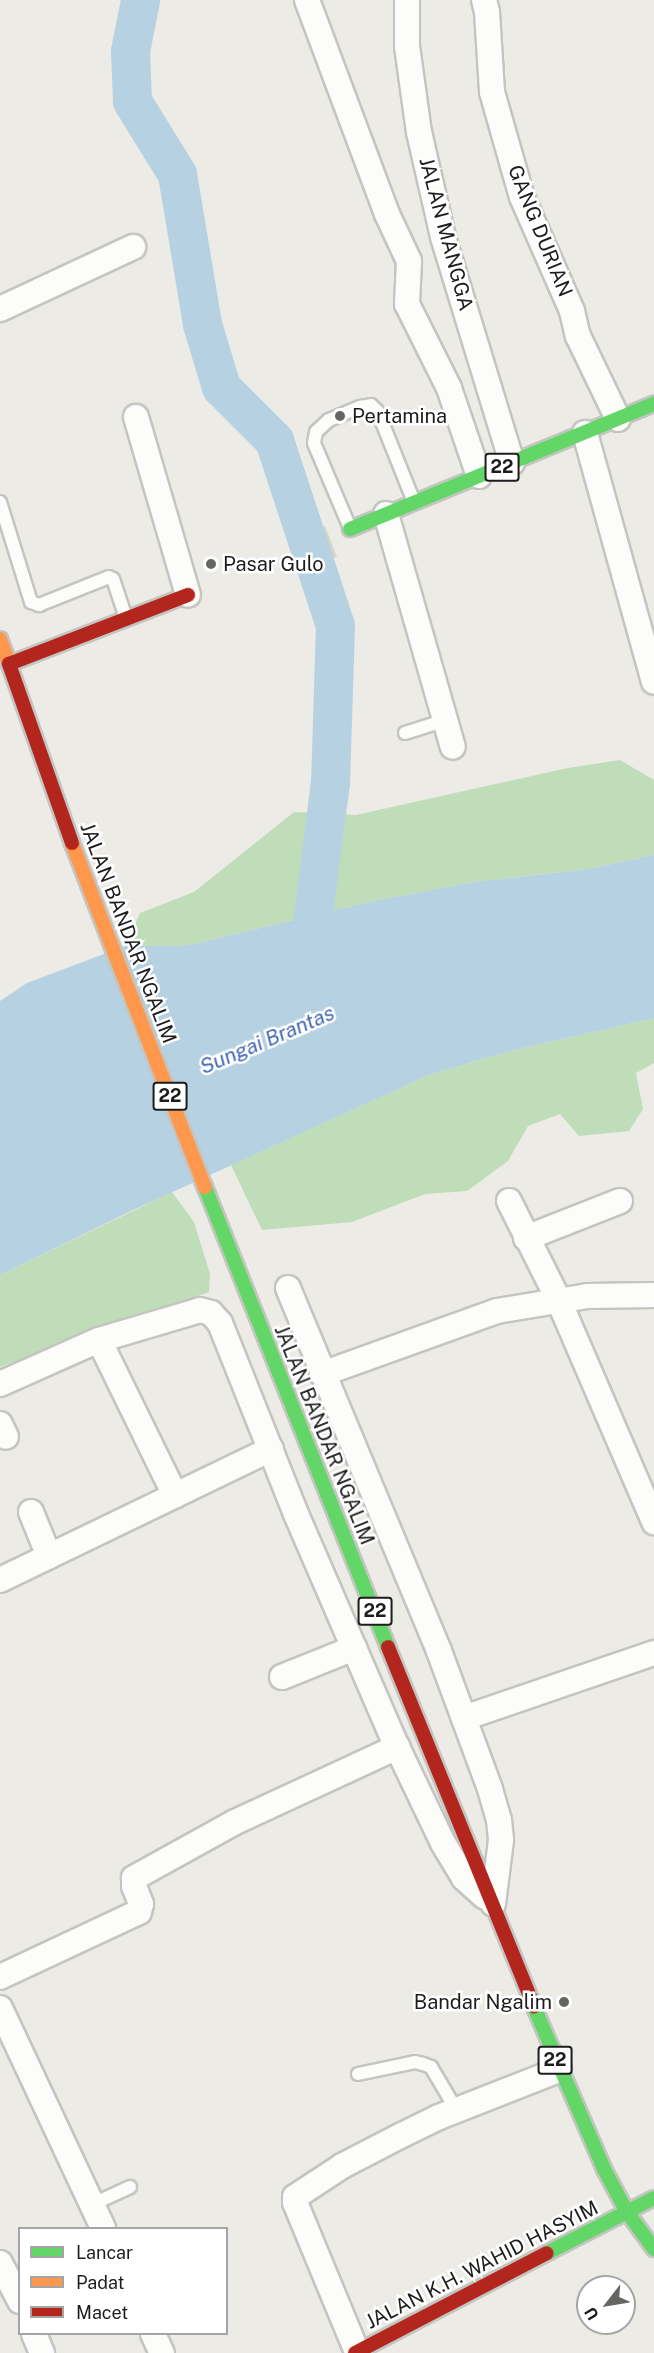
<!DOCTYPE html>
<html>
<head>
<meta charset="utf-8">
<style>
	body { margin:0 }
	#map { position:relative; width:654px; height:2353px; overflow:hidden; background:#ecebe5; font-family:"Public Sans",sans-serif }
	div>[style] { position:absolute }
	.construction>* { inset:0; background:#d4d6c6 }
	.forest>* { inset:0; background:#bfddb8 }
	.water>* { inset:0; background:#b6d1e2 }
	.river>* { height:39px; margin:-19.5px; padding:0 19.5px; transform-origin:19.5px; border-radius:19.5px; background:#b6d1e2 }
	.roads { filter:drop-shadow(2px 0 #c4c4c1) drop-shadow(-2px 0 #c4c4c1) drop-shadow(0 2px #c4c4c1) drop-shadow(0 -2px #c4c4c1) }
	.lane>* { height:12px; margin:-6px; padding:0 6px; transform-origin:6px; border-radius:6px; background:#fcfcfb }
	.street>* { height:24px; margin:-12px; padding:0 12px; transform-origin:12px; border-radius:12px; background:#fcfcfb }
	.fast>* { height:14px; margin:-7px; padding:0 7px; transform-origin:7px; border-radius:7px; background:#63d668 }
	.slow>* { height:14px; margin:-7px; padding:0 7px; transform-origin:7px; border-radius:7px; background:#ff974d }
	.jam>* { height:14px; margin:-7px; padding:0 7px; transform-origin:7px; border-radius:7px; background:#b3261e }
	.dots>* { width:16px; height:16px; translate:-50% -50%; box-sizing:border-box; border:3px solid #fff; border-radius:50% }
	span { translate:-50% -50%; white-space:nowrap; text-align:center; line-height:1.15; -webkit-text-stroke:5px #fff; paint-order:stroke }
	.shield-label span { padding:2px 4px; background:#fff; border:2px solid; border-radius:4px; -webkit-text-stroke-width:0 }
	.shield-label { font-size:18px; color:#1d1d1d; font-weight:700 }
	.street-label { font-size:20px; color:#1d1d1d }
	.poi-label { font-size:20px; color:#1d1d1d }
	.left { translate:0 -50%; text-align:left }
	.right { translate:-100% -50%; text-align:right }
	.water-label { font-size:21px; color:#4368b2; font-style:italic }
	.legend { position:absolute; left:18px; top:2227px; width:210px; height:108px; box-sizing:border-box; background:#fff; border:2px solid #a5a5a5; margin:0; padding:8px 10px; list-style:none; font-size:18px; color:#1d1d1d }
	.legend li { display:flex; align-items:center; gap:12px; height:30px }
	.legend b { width:30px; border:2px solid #a5a5a5 }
	.north { position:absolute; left:576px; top:2275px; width:60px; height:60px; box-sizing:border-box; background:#fff; border:2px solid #a5a5a5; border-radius:50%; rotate:239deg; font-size:16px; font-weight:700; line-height:24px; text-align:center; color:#1d1d1d }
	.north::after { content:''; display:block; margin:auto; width:21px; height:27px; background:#656563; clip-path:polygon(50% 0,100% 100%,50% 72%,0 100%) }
</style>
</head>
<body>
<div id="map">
	<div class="construction">
		<div style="clip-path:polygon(325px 526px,337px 557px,301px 570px,290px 539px)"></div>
	</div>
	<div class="forest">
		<div style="clip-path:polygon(620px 760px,654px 780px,654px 855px,589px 869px,474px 882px,378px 900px,185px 946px,125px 946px,140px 913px,194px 892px,294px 812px,356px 815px,568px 768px)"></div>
		<div style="clip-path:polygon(654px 1018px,654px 1063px,636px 1073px,643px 1109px,629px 1131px,579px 1136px,560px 1114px,528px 1126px,508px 1161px,467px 1191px,425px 1194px,352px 1222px,262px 1230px,231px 1165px,431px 1074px,510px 1051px)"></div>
		<div style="clip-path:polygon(172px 1192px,194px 1222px,210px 1274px,209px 1292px,0 1367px,0 1275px)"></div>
	</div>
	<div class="water">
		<div style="clip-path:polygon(654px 855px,654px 1018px,510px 1051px,431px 1074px,131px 1211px,0 1275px,0 1001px,27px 983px,125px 946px,185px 946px,378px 900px,474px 882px,589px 869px)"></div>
	</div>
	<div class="river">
		<div style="left:140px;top:0;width:52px;rotate:101.1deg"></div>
		<div style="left:130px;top:51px;width:50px;rotate:87.7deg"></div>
		<div style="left:132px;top:101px;width:86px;rotate:58.3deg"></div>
		<div style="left:177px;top:174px;width:152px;rotate:80.5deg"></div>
		<div style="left:202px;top:324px;width:66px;rotate:73.2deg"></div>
		<div style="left:221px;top:387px;width:75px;rotate:45deg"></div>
		<div style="left:274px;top:440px;width:195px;rotate:71.8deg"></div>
		<div style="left:335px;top:625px;width:157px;rotate:91.8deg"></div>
		<div style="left:330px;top:782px;width:133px;rotate:97.3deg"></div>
		<div style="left:313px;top:914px;width:53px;rotate:86.8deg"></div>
	</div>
	<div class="roads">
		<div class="lane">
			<div style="left:0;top:502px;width:105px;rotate:72.8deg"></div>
			<div style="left:31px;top:602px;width:9px;rotate:21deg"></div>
			<div style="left:39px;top:605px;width:75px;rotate:-21.8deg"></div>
			<div style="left:109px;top:577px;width:4px;rotate:27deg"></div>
			<div style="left:113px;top:579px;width:41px;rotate:71.6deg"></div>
			<div style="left:350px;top:528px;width:92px;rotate:-113deg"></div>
			<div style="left:314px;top:443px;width:11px;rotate:-80deg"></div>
			<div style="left:316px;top:432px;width:18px;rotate:-43deg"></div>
			<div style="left:329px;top:420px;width:34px;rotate:-23deg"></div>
			<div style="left:360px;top:407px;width:11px;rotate:-10deg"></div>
			<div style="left:371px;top:405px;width:10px;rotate:45deg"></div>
			<div style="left:378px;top:412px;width:97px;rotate:68.2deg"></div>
			<div style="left:405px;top:733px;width:43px;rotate:-17.6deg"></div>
			<div style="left:358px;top:2074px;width:58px;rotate:-11.9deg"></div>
			<div style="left:415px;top:2062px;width:8px;rotate:14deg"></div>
			<div style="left:423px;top:2064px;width:9px;rotate:21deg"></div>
			<div style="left:431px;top:2067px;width:51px;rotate:59.4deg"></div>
			<div style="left:91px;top:2205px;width:43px;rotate:-24.8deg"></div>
		</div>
		<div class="street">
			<div style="left:307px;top:0;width:228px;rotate:69.5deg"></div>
			<div style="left:387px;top:214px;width:52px;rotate:64.9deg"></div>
			<div style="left:409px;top:261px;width:43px;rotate:92.7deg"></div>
			<div style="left:407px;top:304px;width:94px;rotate:63.4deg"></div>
			<div style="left:449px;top:388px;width:93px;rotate:71.2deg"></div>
			<div style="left:407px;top:0;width:46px;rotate:90deg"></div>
			<div style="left:407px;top:46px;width:87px;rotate:82.1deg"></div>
			<div style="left:419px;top:132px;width:108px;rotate:77.1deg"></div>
			<div style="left:443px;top:237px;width:236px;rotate:73deg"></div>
			<div style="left:484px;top:0;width:12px;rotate:76deg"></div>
			<div style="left:487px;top:12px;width:80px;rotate:86.4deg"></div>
			<div style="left:492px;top:92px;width:109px;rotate:74.1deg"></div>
			<div style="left:522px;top:197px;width:124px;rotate:66.3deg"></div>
			<div style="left:572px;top:311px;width:26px;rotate:77deg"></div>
			<div style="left:578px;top:336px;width:92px;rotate:64.3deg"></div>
			<div style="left:0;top:309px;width:147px;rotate:-25deg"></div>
			<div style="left:136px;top:417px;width:185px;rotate:73.7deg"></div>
			<div style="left:585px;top:433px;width:258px;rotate:74.5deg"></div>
			<div style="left:386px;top:514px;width:242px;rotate:74deg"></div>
			<div style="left:509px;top:1201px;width:112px;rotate:63.4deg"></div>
			<div style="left:559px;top:1301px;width:241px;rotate:66.7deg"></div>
			<div style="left:526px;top:1238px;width:101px;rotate:-21.5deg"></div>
			<div style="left:288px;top:1288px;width:393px;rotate:67.4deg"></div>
			<div style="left:439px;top:1651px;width:147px;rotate:69.7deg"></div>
			<div style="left:490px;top:1789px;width:32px;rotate:74deg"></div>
			<div style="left:499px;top:1820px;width:20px;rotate:84deg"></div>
			<div style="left:501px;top:1840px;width:64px;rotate:97.1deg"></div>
			<div style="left:99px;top:1340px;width:173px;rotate:63.9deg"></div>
			<div style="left:322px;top:1374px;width:186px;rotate:-19.8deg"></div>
			<div style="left:497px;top:1311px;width:92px;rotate:-9.4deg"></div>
			<div style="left:588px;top:1296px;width:66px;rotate:-0.9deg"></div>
			<div style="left:0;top:1384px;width:108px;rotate:-24deg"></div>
			<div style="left:99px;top:1340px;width:105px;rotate:-16.5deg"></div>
			<div style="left:200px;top:1310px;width:11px;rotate:15deg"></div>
			<div style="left:211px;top:1313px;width:13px;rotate:48deg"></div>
			<div style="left:220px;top:1323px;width:206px;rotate:68.3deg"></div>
			<div style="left:296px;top:1514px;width:254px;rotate:66.6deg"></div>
			<div style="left:397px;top:1747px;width:106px;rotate:64.4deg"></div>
			<div style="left:443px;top:1843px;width:41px;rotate:59deg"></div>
			<div style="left:464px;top:1878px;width:28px;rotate:42deg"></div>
			<div style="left:0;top:1424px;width:14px;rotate:65deg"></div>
			<div style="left:31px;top:1512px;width:48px;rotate:67.8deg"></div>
			<div style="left:0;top:1580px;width:301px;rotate:-25.8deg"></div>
			<div style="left:282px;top:1677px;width:78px;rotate:-21.9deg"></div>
			<div style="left:464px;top:1718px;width:201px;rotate:-18.9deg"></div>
			<div style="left:0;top:1977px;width:153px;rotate:-25.1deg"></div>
			<div style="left:139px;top:1912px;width:8px;rotate:-76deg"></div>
			<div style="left:141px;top:1904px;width:19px;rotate:-111deg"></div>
			<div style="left:134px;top:1886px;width:8px;rotate:-90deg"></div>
			<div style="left:134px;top:1878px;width:115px;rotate:-29deg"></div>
			<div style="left:235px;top:1822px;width:179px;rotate:-24.8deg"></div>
			<div style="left:0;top:2008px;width:243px;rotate:64.9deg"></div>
			<div style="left:0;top:2263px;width:43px;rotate:62.2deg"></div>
			<div style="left:34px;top:2334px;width:21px;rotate:67deg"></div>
			<div style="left:153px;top:2334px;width:21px;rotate:65deg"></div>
			<div style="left:357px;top:2352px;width:162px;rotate:-112.5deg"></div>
			<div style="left:295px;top:2202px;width:5px;rotate:-90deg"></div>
			<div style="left:295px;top:2197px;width:56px;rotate:-33.4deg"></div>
			<div style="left:342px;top:2166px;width:65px;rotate:-27.3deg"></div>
			<div style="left:400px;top:2136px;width:43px;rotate:-26deg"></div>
			<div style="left:439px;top:2117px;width:129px;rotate:-21.4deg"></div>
		</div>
		<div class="fast">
			<div style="left:350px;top:529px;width:329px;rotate:-22.4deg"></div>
			<div style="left:205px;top:1187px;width:495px;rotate:68.3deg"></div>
			<div style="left:534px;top:2007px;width:176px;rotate:66.6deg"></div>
			<div style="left:604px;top:2169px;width:49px;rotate:61.9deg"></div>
			<div style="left:627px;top:2212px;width:46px;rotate:53.9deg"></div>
			<div style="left:547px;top:2253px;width:120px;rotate:-27.2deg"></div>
		</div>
		<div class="slow">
			<div style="left:0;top:639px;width:27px;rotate:70deg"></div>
			<div style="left:72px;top:843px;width:369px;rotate:68.9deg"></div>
		</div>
		<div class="jam">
			<div style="left:72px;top:843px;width:190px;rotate:-109.4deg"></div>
			<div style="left:9px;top:664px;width:192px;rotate:-21.1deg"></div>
			<div style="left:388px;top:1647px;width:388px;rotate:67.9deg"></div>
			<div style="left:355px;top:2353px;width:216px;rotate:-27.5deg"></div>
		</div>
	</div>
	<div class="dots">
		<div style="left:340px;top:416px;background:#656563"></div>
		<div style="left:211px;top:564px;background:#656563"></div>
		<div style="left:564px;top:2002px;background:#656563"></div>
	</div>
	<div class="shield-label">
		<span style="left:502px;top:467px">22</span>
		<span style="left:170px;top:1096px">22</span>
		<span style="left:375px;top:1611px">22</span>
		<span style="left:555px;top:2060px">22</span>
	</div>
	<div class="street-label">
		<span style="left:540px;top:231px;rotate:68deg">GANG DURIAN</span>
		<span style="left:446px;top:234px;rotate:75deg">JALAN MANGGA</span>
		<span style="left:128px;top:933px;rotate:69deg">JALAN BANDAR NGALIM</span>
		<span style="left:324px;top:1435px;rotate:68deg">JALAN BANDAR NGALIM</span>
		<span style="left:482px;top:2265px;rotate:-27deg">JALAN K.H. WAHID HASYIM</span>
	</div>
	<div class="poi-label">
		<span class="left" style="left:352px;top:416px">Pertamina</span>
		<span class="left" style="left:223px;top:564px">Pasar Gulo</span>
		<span class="right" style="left:552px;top:2002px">Bandar Ngalim</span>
	</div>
	<div class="water-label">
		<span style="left:267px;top:1040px;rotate:-23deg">Sungai Brantas</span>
	</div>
	<ul class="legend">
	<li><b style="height:8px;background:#63d668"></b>Lancar</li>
	<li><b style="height:8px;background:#ff974d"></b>Padat</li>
	<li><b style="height:8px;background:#b3261e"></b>Macet</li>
	</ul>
	<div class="north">U</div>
</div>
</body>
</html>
